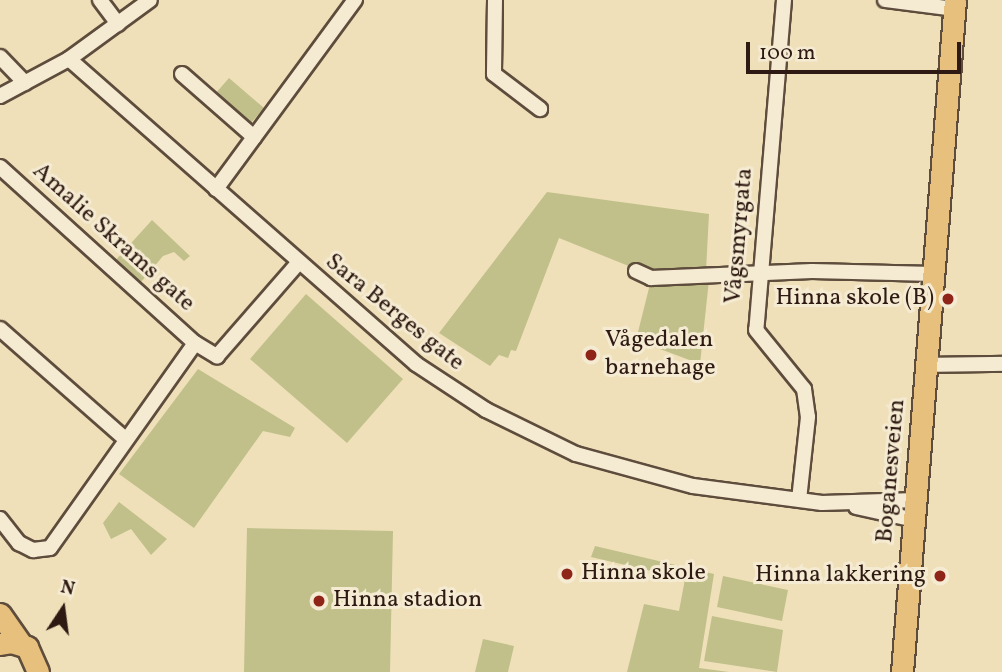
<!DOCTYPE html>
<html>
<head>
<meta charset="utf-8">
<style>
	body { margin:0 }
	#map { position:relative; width:1002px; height:672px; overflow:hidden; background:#efe0ba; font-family:Vollkorn,serif }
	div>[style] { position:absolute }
	.green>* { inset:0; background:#c1c08a }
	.roads { filter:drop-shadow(2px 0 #5e4c3c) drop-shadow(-2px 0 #5e4c3c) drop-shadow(0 2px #5e4c3c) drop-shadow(0 -2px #5e4c3c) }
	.street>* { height:14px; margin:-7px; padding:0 7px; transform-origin:7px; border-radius:7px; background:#f5ebd2 }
	.primary>* { height:21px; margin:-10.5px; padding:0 10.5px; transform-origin:10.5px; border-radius:10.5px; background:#e8c07d }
	.dots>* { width:19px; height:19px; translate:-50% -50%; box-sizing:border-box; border:4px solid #f5ebd2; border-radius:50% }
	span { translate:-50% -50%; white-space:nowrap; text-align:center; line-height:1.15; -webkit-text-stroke:6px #f5ebd2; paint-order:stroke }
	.street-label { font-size:24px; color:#2e1a12 }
	.poi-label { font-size:24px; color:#2e1a12 }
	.right { translate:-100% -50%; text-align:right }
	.left { translate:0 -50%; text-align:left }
	.north { position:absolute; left:28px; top:574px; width:70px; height:70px; -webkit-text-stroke:5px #f5ebd2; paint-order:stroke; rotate:13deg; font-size:19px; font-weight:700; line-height:28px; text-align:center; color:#2e1a12 }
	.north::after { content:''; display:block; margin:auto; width:24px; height:32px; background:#2e1a12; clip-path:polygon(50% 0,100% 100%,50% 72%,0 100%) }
	.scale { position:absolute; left:746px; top:42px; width:215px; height:32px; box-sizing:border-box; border:4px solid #2e1a12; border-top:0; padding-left:9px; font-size:21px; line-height:24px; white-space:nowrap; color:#2e1a12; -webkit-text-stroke:5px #f5ebd2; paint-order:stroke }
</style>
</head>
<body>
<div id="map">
	<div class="green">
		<div style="clip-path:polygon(229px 78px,264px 108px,250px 124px,215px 94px)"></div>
		<div style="clip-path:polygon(547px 192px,709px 214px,706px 271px,646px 273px,559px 238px,516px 351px,511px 350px,508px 358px,499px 355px,490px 366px,439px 333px)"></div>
		<div style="clip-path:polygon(152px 220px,190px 256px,184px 261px,174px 252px,163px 256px,141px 282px,114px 262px)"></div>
		<div style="clip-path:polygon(709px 280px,700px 364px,636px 340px,650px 284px)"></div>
		<div style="clip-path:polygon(306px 294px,403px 379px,347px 443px,250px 359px)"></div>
		<div style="clip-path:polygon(198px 369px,295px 428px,290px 437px,263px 431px,194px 528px,119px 474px)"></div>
		<div style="clip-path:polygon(119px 502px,167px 539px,151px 555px,131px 529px,111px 539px,103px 523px)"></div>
		<div style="clip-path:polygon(247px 528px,393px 531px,390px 672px,244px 672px)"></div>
		<div style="clip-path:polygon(595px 546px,714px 574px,699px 668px,729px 672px,627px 672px,644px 604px,679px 611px,685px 579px,591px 557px)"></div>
		<div style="clip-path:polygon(723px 576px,788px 590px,782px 621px,717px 607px)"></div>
		<div style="clip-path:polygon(712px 616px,783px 630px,777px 672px,704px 661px)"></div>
		<div style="clip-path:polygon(483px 639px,514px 646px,508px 672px,475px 672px)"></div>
	</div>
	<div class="roads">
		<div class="street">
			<div style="left:100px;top:0;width:30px;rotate:53deg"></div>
			<div style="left:495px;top:0;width:74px;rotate:90.8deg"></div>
			<div style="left:494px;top:74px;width:58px;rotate:37.3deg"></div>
			<div style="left:784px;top:0;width:331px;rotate:94.8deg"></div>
			<div style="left:756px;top:330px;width:76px;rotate:50.9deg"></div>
			<div style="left:804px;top:389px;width:28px;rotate:82deg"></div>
			<div style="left:808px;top:417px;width:83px;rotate:96.2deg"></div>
			<div style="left:885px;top:0;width:70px;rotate:7.4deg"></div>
			<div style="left:0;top:57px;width:36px;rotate:46deg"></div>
			<div style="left:69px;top:59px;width:462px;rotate:41.3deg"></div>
			<div style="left:416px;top:364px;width:84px;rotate:33.3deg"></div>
			<div style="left:486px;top:410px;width:100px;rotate:26.1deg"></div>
			<div style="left:576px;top:454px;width:121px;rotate:15.3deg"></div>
			<div style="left:693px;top:486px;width:130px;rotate:7.5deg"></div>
			<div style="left:822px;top:503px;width:94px;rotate:-1.8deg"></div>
			<div style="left:182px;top:74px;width:96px;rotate:41.2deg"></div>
			<div style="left:0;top:96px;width:78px;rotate:-28.2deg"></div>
			<div style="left:69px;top:59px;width:100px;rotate:-36.1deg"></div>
			<div style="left:0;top:167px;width:263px;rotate:42.1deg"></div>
			<div style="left:216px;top:189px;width:235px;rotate:-53.7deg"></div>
			<div style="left:636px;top:271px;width:17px;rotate:25deg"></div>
			<div style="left:651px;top:278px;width:161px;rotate:-2.5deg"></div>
			<div style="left:812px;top:271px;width:122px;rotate:1.4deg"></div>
			<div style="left:0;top:329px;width:165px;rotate:41.3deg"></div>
			<div style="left:927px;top:365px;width:75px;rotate:-0.8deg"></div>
			<div style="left:856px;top:507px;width:60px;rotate:12.4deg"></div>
			<div style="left:0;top:519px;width:31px;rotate:52deg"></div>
			<div style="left:19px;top:543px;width:16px;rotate:27deg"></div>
			<div style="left:33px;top:550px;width:17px;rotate:-7deg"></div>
			<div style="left:50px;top:548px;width:251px;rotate:-54.7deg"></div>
			<div style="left:195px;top:343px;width:26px;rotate:31deg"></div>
			<div style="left:217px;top:356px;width:123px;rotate:-48.9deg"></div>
		</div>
		<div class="primary">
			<div style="left:0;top:614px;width:35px;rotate:55deg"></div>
			<div style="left:0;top:644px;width:11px;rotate:-10deg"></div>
			<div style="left:11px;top:642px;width:17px;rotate:17deg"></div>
			<div style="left:27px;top:647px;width:27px;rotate:66deg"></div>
			<div style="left:902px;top:672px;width:674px;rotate:-85.49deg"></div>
		</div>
	</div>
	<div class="dots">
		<div style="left:948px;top:299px;background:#8f2418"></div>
		<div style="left:591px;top:355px;background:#8f2418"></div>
		<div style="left:567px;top:574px;background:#8f2418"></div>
		<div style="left:940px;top:576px;background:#8f2418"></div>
		<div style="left:319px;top:601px;background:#8f2418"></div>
	</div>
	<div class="street-label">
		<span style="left:740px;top:236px;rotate:-85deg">Vågsmyrgata</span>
		<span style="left:113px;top:238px;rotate:42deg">Amalie Skrams gate</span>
		<span style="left:394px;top:313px;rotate:39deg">Sara Berges gate</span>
		<span style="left:892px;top:471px;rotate:-85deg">Boganesveien</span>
	</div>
	<div class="poi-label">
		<span class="right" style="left:934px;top:299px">Hinna skole (B)</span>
		<span class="left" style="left:605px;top:355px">Vågedalen<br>barnehage</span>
		<span class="left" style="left:581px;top:574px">Hinna skole</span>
		<span class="right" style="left:926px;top:576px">Hinna lakkering</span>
		<span class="left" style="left:333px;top:601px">Hinna stadion</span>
	</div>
	<div class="north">N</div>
	<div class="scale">100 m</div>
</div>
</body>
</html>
